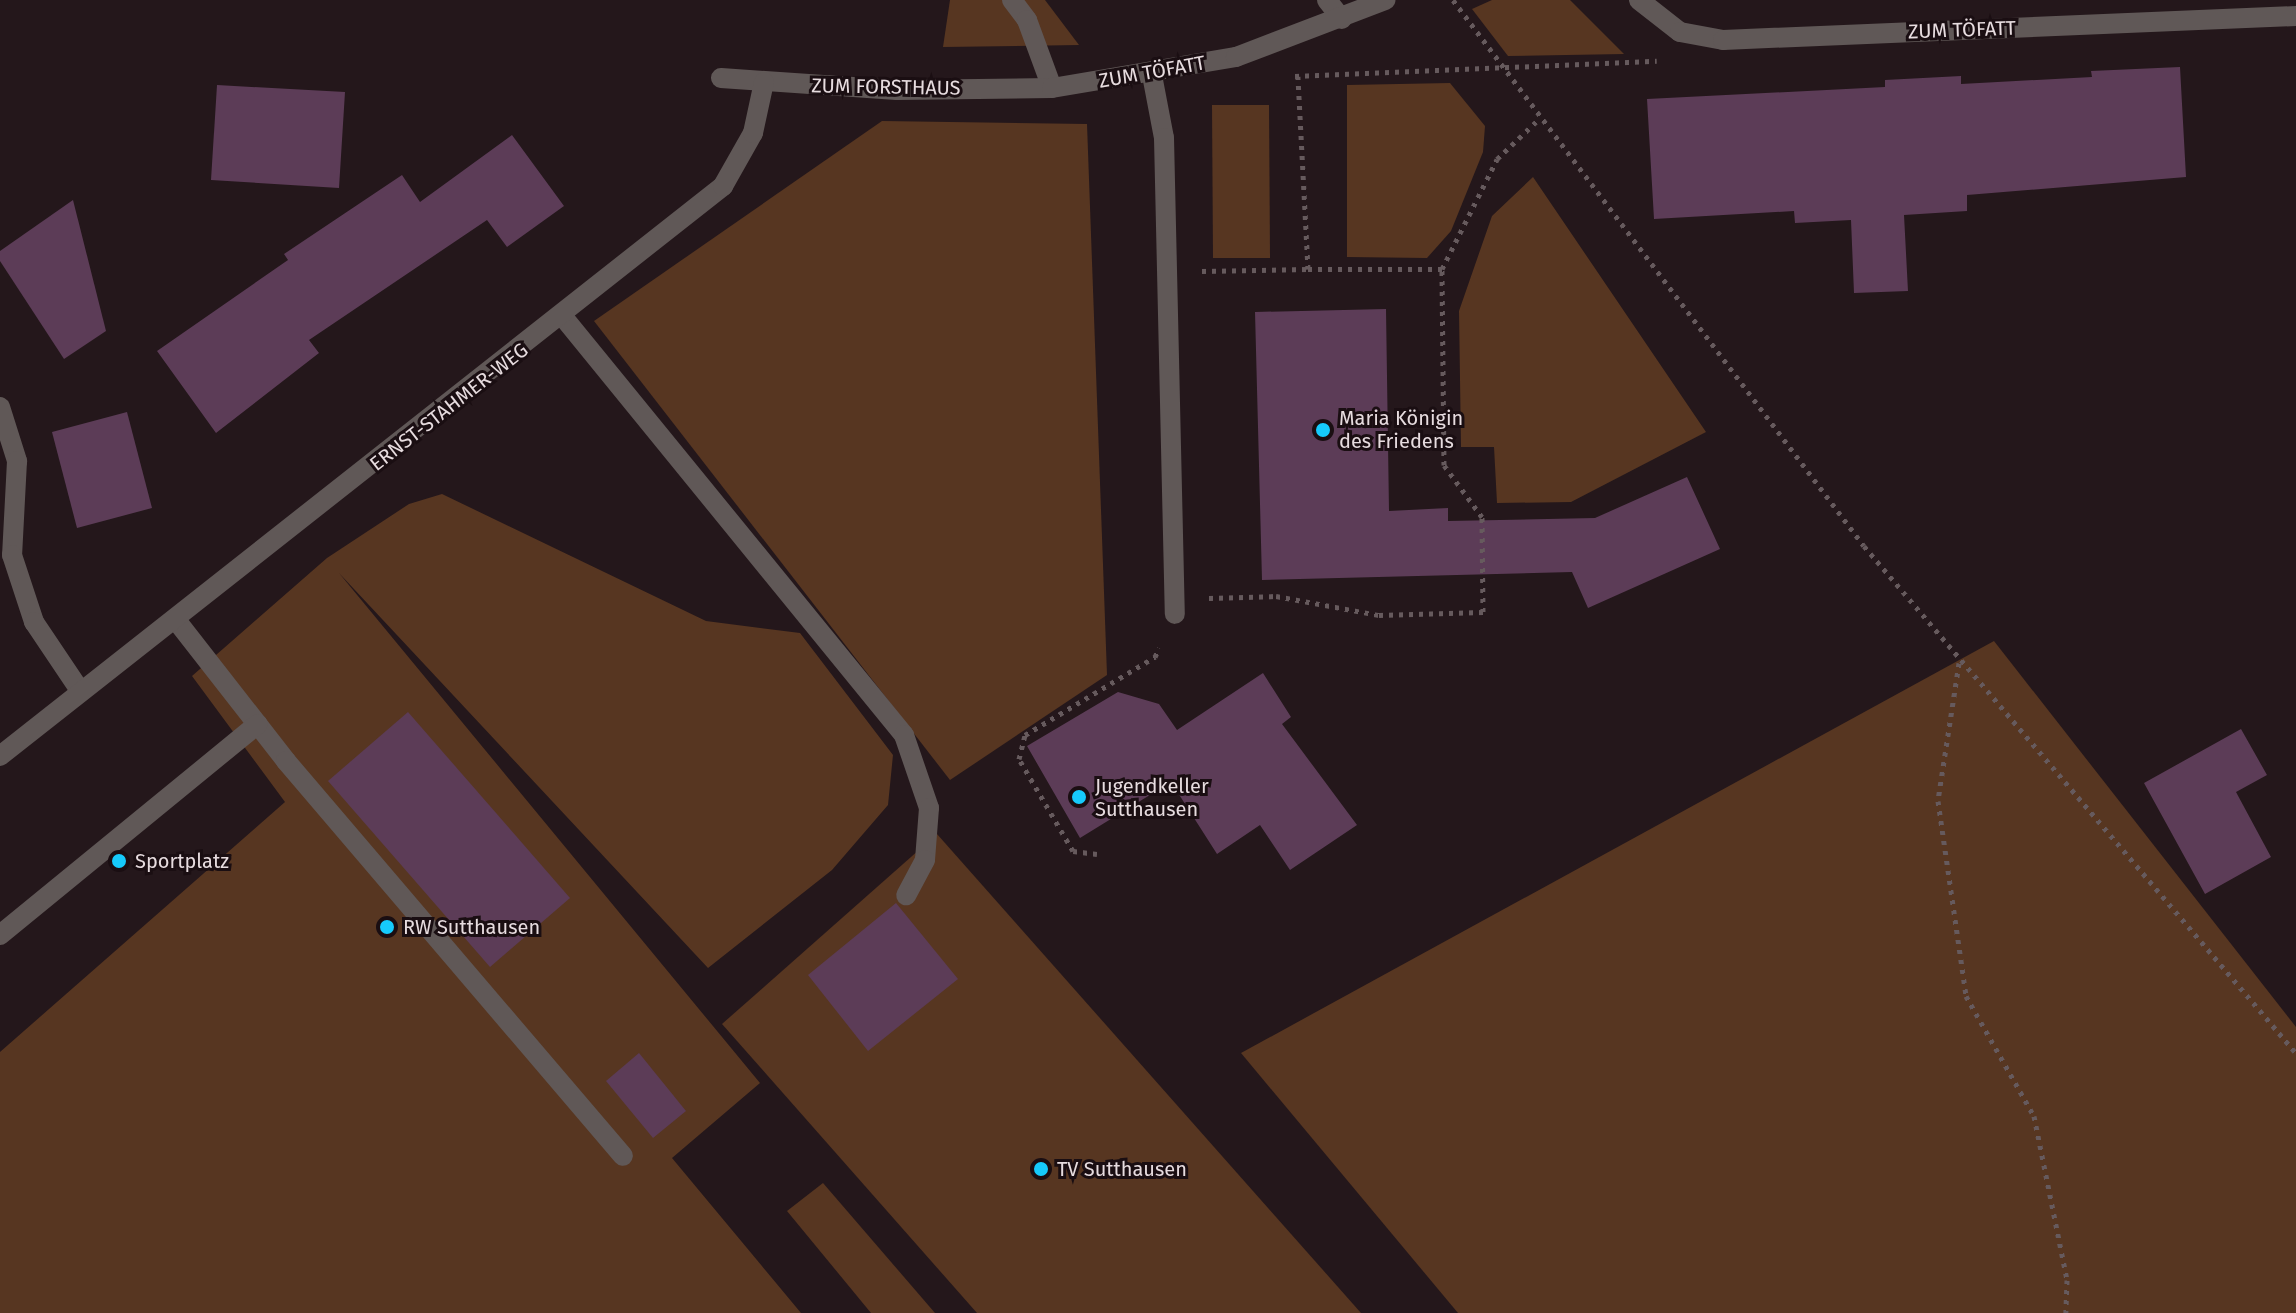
<!DOCTYPE html>
<html>
<head>
<meta charset="utf-8">
<style>
	body { margin:0 }
	#map { position:relative; width:2296px; height:1313px; overflow:hidden; background:#24171b; font-family:"Fira Sans",sans-serif }
	div>[style] { position:absolute }
	.green>* { inset:0; background:#573621 }
	.building>* { inset:0; background:#5c3c57 }
	.path>* { height:5px; margin-top:-2.5px; transform-origin:0; background:repeating-linear-gradient(90deg,#665a5d 0 4px,transparent 0 10px) }
	.lane>* { height:20px; margin:-10px; padding:0 10px; transform-origin:10px; border-radius:10px; background:#605857 }
	.street>* { height:20px; margin:-10px; padding:0 10px; transform-origin:10px; border-radius:10px; background:#605857 }
	.dots>* { width:22px; height:22px; translate:-50% -50%; box-sizing:border-box; border:4px solid #1a0e12; border-radius:50% }
	span { translate:-50% -50%; white-space:nowrap; text-align:center; line-height:1.15; -webkit-text-stroke:6px #1a0e12; paint-order:stroke }
	.street-label { font-size:20px; color:#e7dcdf }
	.poi-label { font-size:20px; color:#e7dcdf }
	.left { translate:0 -50%; text-align:left }
</style>
</head>
<body>
<div id="map">
	<div class="green">
		<div style="clip-path:polygon(950px 0,1045px 0,1079px 45px,943px 47px)"></div>
		<div style="clip-path:polygon(1492px 0,1570px 0,1624px 54px,1508px 56px,1472px 9px)"></div>
		<div style="clip-path:polygon(1450px 83px,1485px 126px,1483px 152px,1451px 231px,1427px 258px,1347px 257px,1347px 85px)"></div>
		<div style="clip-path:polygon(1212px 105px,1269px 105px,1270px 258px,1213px 258px)"></div>
		<div style="clip-path:polygon(882px 121px,1087px 124px,1107px 675px,950px 780px,594px 321px)"></div>
		<div style="clip-path:polygon(1533px 177px,1706px 432px,1571px 502px,1497px 503px,1494px 447px,1461px 447px,1459px 311px,1492px 216px)"></div>
		<div style="clip-path:polygon(442px 494px,706px 621px,800px 633px,893px 755px,888px 805px,832px 870px,708px 968px,339px 573px,760px 1083px,672px 1158px,801px 1313px,0 1313px,0 1052px,285px 802px,192px 676px,327px 558px,409px 504px)"></div>
		<div style="clip-path:polygon(1994px 641px,2296px 1027px,2296px 1313px,1458px 1313px,1241px 1053px)"></div>
		<div style="clip-path:polygon(937px 834px,1361px 1313px,977px 1313px,722px 1024px)"></div>
		<div style="clip-path:polygon(823px 1183px,935px 1313px,871px 1313px,787px 1211px)"></div>
	</div>
	<div class="building">
		<div style="clip-path:polygon(2180px 67px,2186px 177px,1967px 195px,1967px 211px,1904px 215px,1908px 291px,1854px 293px,1851px 220px,1795px 223px,1794px 211px,1654px 219px,1647px 99px,1885px 87px,1885px 80px,1961px 76px,1961px 84px,2092px 77px,2091px 71px)"></div>
		<div style="clip-path:polygon(217px 85px,345px 92px,339px 188px,211px 180px)"></div>
		<div style="clip-path:polygon(512px 135px,564px 206px,507px 247px,487px 220px,309px 340px,319px 353px,216px 433px,157px 351px,288px 260px,284px 254px,402px 175px,420px 202px)"></div>
		<div style="clip-path:polygon(73px 200px,106px 331px,64px 359px,0 261px,0 251px)"></div>
		<div style="clip-path:polygon(1386px 309px,1389px 511px,1448px 508px,1448px 521px,1595px 518px,1687px 477px,1720px 549px,1588px 608px,1572px 572px,1262px 580px,1255px 312px)"></div>
		<div style="clip-path:polygon(127px 412px,152px 508px,77px 528px,52px 432px)"></div>
		<div style="clip-path:polygon(1263px 673px,1291px 717px,1282px 724px,1357px 825px,1290px 870px,1260px 825px,1217px 854px,1171px 782px,1080px 838px,1027px 746px,1118px 692px,1159px 704px,1177px 730px)"></div>
		<div style="clip-path:polygon(408px 712px,570px 898px,490px 967px,328px 781px)"></div>
		<div style="clip-path:polygon(2241px 729px,2267px 775px,2236px 792px,2271px 857px,2205px 894px,2144px 783px)"></div>
		<div style="clip-path:polygon(896px 903px,958px 979px,868px 1051px,808px 975px)"></div>
		<div style="clip-path:polygon(639px 1053px,686px 1111px,653px 1138px,606px 1081px)"></div>
	</div>
	<div class="path">
		<div style="left:1453px;top:0;width:683px;rotate:53.03deg"></div>
		<div style="left:1864px;top:546px;width:666px;rotate:49.57deg"></div>
		<div style="left:1295px;top:76px;width:362px;rotate:-2.4deg"></div>
		<div style="left:1308px;top:269px;width:134px"></div>
		<div style="left:1442px;top:269px;width:123px;rotate:-63.4deg"></div>
		<div style="left:1497px;top:159px;width:58px;rotate:-43.6deg"></div>
		<div style="left:1202px;top:271px;width:106px;rotate:-1.1deg"></div>
		<div style="left:1308px;top:269px;width:193px;rotate:-93deg"></div>
		<div style="left:1209px;top:598px;width:67px;rotate:-1.7deg"></div>
		<div style="left:1276px;top:596px;width:105px;rotate:10.5deg"></div>
		<div style="left:1379px;top:615px;width:104px;rotate:-1.7deg"></div>
		<div style="left:1483px;top:612px;width:95px;rotate:-90.6deg"></div>
		<div style="left:1482px;top:517px;width:64px;rotate:-126.2deg"></div>
		<div style="left:1444px;top:465px;width:196px;rotate:-90.6deg"></div>
		<div style="left:1959px;top:663px;width:140px;rotate:98.7deg"></div>
		<div style="left:1938px;top:801px;width:197px;rotate:81.8deg"></div>
		<div style="left:1966px;top:996px;width:138px;rotate:60.5deg"></div>
		<div style="left:2034px;top:1116px;width:167px;rotate:78.6deg"></div>
		<div style="left:2067px;top:1280px;width:33px;rotate:92deg"></div>
		<div style="left:1097px;top:854px;width:24px;rotate:-173deg"></div>
		<div style="left:1073px;top:851px;width:107px;rotate:-120.4deg"></div>
		<div style="left:1019px;top:759px;width:25px;rotate:-76deg"></div>
		<div style="left:1025px;top:735px;width:152px;rotate:-31deg"></div>
		<div style="left:1155px;top:657px;width:10px;rotate:-66deg"></div>
	</div>
	<div class="lane">
		<div style="left:1327px;top:0;width:24px;rotate:52deg"></div>
		<div style="left:1152px;top:75px;width:64px;rotate:79.2deg"></div>
		<div style="left:1164px;top:138px;width:476px;rotate:88.7deg"></div>
		<div style="left:564px;top:318px;width:538px;rotate:50.81deg"></div>
		<div style="left:904px;top:735px;width:77px;rotate:71.1deg"></div>
		<div style="left:929px;top:808px;width:52px;rotate:94.4deg"></div>
		<div style="left:925px;top:860px;width:40px;rotate:118deg"></div>
		<div style="left:176px;top:620px;width:179px;rotate:52deg"></div>
		<div style="left:286px;top:761px;width:519px;rotate:49.53deg"></div>
		<div style="left:0;top:935px;width:333px;rotate:-39.3deg"></div>
	</div>
	<div class="street">
		<div style="left:1012px;top:0;width:25px;rotate:53deg"></div>
		<div style="left:1027px;top:20px;width:72px;rotate:69.8deg"></div>
		<div style="left:1639px;top:0;width:52px;rotate:38deg"></div>
		<div style="left:1680px;top:32px;width:44px;rotate:10.5deg"></div>
		<div style="left:1723px;top:40px;width:574px;rotate:-2.4deg"></div>
		<div style="left:721px;top:78px;width:176px;rotate:3.9deg"></div>
		<div style="left:897px;top:90px;width:155px;rotate:-0.7deg"></div>
		<div style="left:1052px;top:88px;width:187px;rotate:-9.6deg"></div>
		<div style="left:1236px;top:57px;width:160px;rotate:-20.9deg"></div>
		<div style="left:0;top:407px;width:57px;rotate:72.5deg"></div>
		<div style="left:17px;top:461px;width:94px;rotate:93deg"></div>
		<div style="left:12px;top:555px;width:71px;rotate:71.8deg"></div>
		<div style="left:34px;top:622px;width:84px;rotate:56.1deg"></div>
		<div style="left:0;top:756px;width:921px;rotate:-38.25deg"></div>
		<div style="left:723px;top:186px;width:61px;rotate:-60.5deg"></div>
		<div style="left:753px;top:133px;width:52px;rotate:-77.8deg"></div>
	</div>
	<div class="dots">
		<div style="left:1323px;top:430px;background:#16cafb"></div>
		<div style="left:1079px;top:797px;background:#16cafb"></div>
		<div style="left:119px;top:861px;background:#16cafb"></div>
		<div style="left:387px;top:927px;background:#16cafb"></div>
		<div style="left:1041px;top:1169px;background:#16cafb"></div>
	</div>
	<div class="street-label">
		<span style="left:1962px;top:30px;rotate:-2deg">ZUM TÖFATT</span>
		<span style="left:1152px;top:72px;rotate:-10deg">ZUM TÖFATT</span>
		<span style="left:886px;top:87px;rotate:1deg">ZUM FORSTHAUS</span>
		<span style="left:449px;top:407px;rotate:-38deg">ERNST-STAHMER-WEG</span>
	</div>
	<div class="poi-label">
		<span class="left" style="left:1339px;top:430px">Maria Königin<br>des Friedens</span>
		<span class="left" style="left:1095px;top:798px">Jugendkeller<br>Sutthausen</span>
		<span class="left" style="left:135px;top:861px">Sportplatz</span>
		<span class="left" style="left:403px;top:927px">RW Sutthausen</span>
		<span class="left" style="left:1057px;top:1169px">TV Sutthausen</span>
	</div>
</div>
</body>
</html>
